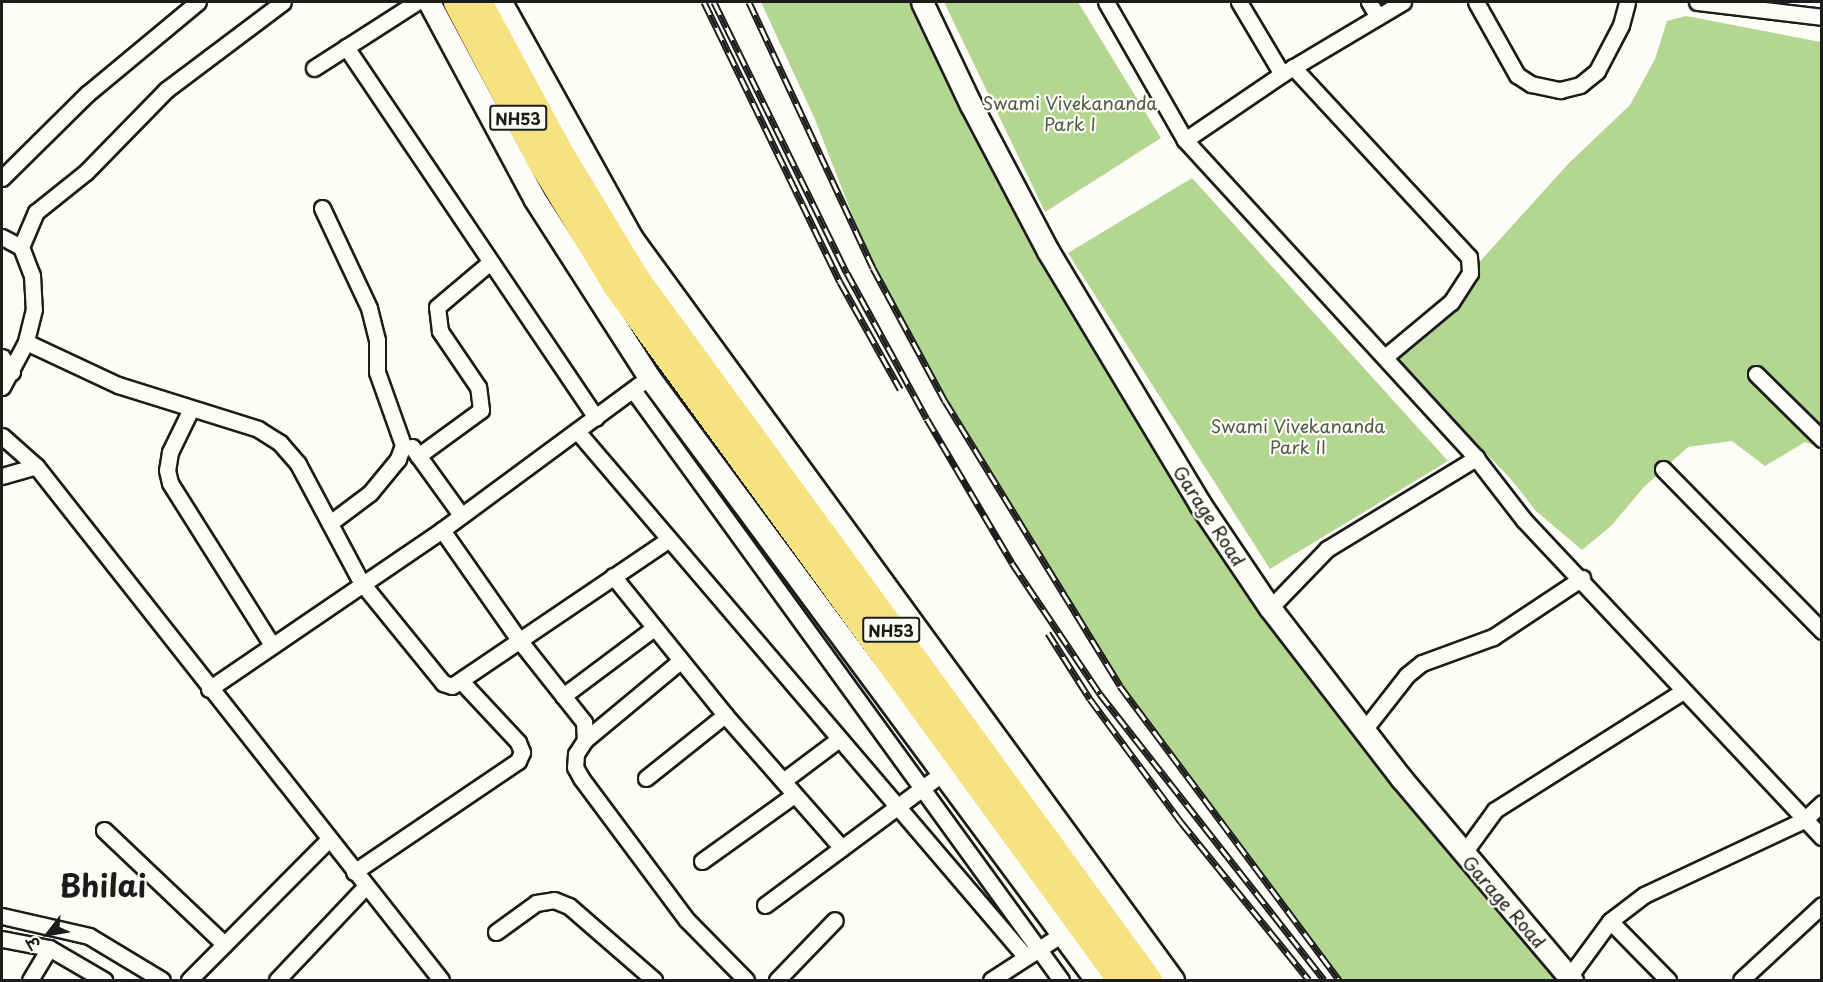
<!DOCTYPE html>
<html>
<head>
<meta charset="utf-8">
<style>
	body { margin:0 }
	#map { position:relative; width:1823px; height:982px; overflow:hidden; background:#fdfcf7; font-family:"Playpen Sans","Playpen Sans Deva",sans-serif }
	div>[style] { position:absolute }
	.green>* { inset:0; background:#b3d791 }
	.roads { filter:drop-shadow(2px 0 #1c1c1c) drop-shadow(-2px 0 #1c1c1c) drop-shadow(0 2px #1c1c1c) drop-shadow(0 -2px #1c1c1c) }
	.street>* { height:15px; margin:-7.5px; padding:0 7.5px; transform-origin:7.5px; border-radius:7.5px; background:#fdfcf7 }
	.secondary>* { height:21px; margin:-10.5px; padding:0 10.5px; transform-origin:10.5px; border-radius:10.5px; background:#fdfcf7 }
	.highway>* { height:27px; margin:-13.5px; padding:0 13.5px; transform-origin:13.5px; border-radius:13.5px; background:#f6e281 }
	.rail>* { height:7px; margin-top:-3.5px; transform-origin:0; background:repeating-linear-gradient(90deg,#fdfcf7 0 14px,#1c1c1c 0 28px); box-sizing:border-box; border-block:2px solid #1c1c1c }
	span { translate:-50% -50%; white-space:nowrap; text-align:center; line-height:1.15; -webkit-text-stroke:4.5px #fdfcf7; paint-order:stroke }
	.shield-label span { padding:2px 4px; background:#fdfcf7; border:2px solid; border-radius:4px; -webkit-text-stroke-width:0 }
	.shield-label { font-size:16px; color:#1c1c1c; font-weight:700 }
	.park-label { font-size:18px; color:#515d45 }
	.street-label { font-size:18px; color:#1c1c1c }
	.town-label { font-size:30px; color:#1c1c1c; font-weight:700 }
	.frame { position:absolute; inset:0; border:3px solid #1c1c1c; pointer-events:none }
	.north { position:absolute; left:18px; top:904px; width:60px; height:60px; -webkit-text-stroke:4px #fdfcf7; paint-order:stroke; rotate:239deg; font-size:16px; font-weight:700; line-height:24px; text-align:center; color:#1c1c1c }
	.north::after { content:''; display:block; margin:auto; width:21px; height:27px; background:#1c1c1c; clip-path:polygon(50% 0,100% 100%,50% 72%,0 100%) }
</style>
</head>
<body>
<div id="map">
	<div class="green">
		<div style="clip-path:polygon(761px 2px,923px 2px,1048px 251px,1270px 608px,1574px 980px,1339px 980px,1120px 686px,945px 401px,873px 268px,814px 117px)"></div>
		<div style="clip-path:polygon(944px 2px,1078px 2px,1161px 138px,1045px 212px)"></div>
		<div style="clip-path:polygon(1686px 16px,1821px 42px,1821px 448px,1805px 442px,1765px 466px,1732px 441px,1688px 447px,1643px 488px,1612px 525px,1582px 550px,1536px 511px,1510px 478px,1396px 362px,1446px 299px,1568px 164px,1630px 105px,1655px 59px,1667px 21px)"></div>
		<div style="clip-path:polygon(1192px 178px,1448px 461px,1270px 569px,1068px 253px)"></div>
	</div>
	<div class="roads">
		<div class="street">
			<div style="left:1106px;top:2px;width:159px;rotate:60.2deg"></div>
			<div style="left:1185px;top:140px;width:431px;rotate:47.5deg"></div>
			<div style="left:1476px;top:458px;width:78px;rotate:52.3deg"></div>
			<div style="left:1524px;top:520px;width:435px;rotate:46.8deg"></div>
			<div style="left:1239px;top:2px;width:84px;rotate:59.2deg"></div>
			<div style="left:1369px;top:2px;width:17px;rotate:59deg"></div>
			<div style="left:1476px;top:2px;width:84px;rotate:60.7deg"></div>
			<div style="left:1517px;top:75px;width:17px;rotate:33deg"></div>
			<div style="left:1531px;top:84px;width:30px;rotate:12deg"></div>
			<div style="left:1560px;top:90px;width:21px;rotate:-14deg"></div>
			<div style="left:1580px;top:85px;width:22px;rotate:-39deg"></div>
			<div style="left:1597px;top:71px;width:52px;rotate:-62.4deg"></div>
			<div style="left:1621px;top:25px;width:24px;rotate:-75deg"></div>
			<div style="left:1697px;top:2px;width:126px;rotate:6.8deg"></div>
			<div style="left:346px;top:47px;width:447px;rotate:56deg"></div>
			<div style="left:1293px;top:67px;width:259px;rotate:47.2deg"></div>
			<div style="left:1469px;top:257px;width:16px;rotate:86deg"></div>
			<div style="left:1470px;top:273px;width:35px;rotate:123deg"></div>
			<div style="left:1451px;top:302px;width:86px;rotate:140.2deg"></div>
			<div style="left:314px;top:68px;width:122px;rotate:-32.7deg"></div>
			<div style="left:1185px;top:140px;width:117px;rotate:-34.2deg"></div>
			<div style="left:1282px;top:74px;width:141px;rotate:-30.8deg"></div>
			<div style="left:2px;top:178px;width:120px;rotate:-44.7deg"></div>
			<div style="left:87px;top:94px;width:144px;rotate:-39.7deg"></div>
			<div style="left:322px;top:208px;width:110px;rotate:64.8deg"></div>
			<div style="left:369px;top:308px;width:33px;rotate:76deg"></div>
			<div style="left:377px;top:340px;width:32px;rotate:90deg"></div>
			<div style="left:377px;top:372px;width:77px;rotate:70.4deg"></div>
			<div style="left:403px;top:445px;width:15px;rotate:110deg"></div>
			<div style="left:398px;top:459px;width:44px;rotate:129.5deg"></div>
			<div style="left:370px;top:493px;width:50px;rotate:143.1deg"></div>
			<div style="left:2px;top:237px;width:21px;rotate:28deg"></div>
			<div style="left:21px;top:247px;width:30px;rotate:69deg"></div>
			<div style="left:32px;top:275px;width:34px;rotate:87deg"></div>
			<div style="left:34px;top:309px;width:34px;rotate:104deg"></div>
			<div style="left:26px;top:342px;width:51px;rotate:118.1deg"></div>
			<div style="left:21px;top:247px;width:38px;rotate:-67deg"></div>
			<div style="left:36px;top:212px;width:64px;rotate:-38.7deg"></div>
			<div style="left:86px;top:172px;width:115px;rotate:-45.7deg"></div>
			<div style="left:166px;top:90px;width:146px;rotate:-36.9deg"></div>
			<div style="left:26px;top:342px;width:102px;rotate:25.1deg"></div>
			<div style="left:118px;top:385px;width:147px;rotate:17.4deg"></div>
			<div style="left:258px;top:429px;width:26px;rotate:32deg"></div>
			<div style="left:280px;top:443px;width:28px;rotate:49deg"></div>
			<div style="left:298px;top:464px;width:134px;rotate:61.9deg"></div>
			<div style="left:361px;top:582px;width:130px;rotate:50.9deg"></div>
			<div style="left:443px;top:683px;width:9px;rotate:18deg"></div>
			<div style="left:452px;top:686px;width:261px;rotate:-34.1deg"></div>
			<div style="left:2px;top:357px;width:18px;rotate:56deg"></div>
			<div style="left:1756px;top:374px;width:93px;rotate:44.6deg"></div>
			<div style="left:633px;top:390px;width:729px;rotate:54.04deg"></div>
			<div style="left:191px;top:409px;width:48px;rotate:116deg"></div>
			<div style="left:170px;top:452px;width:18px;rotate:99deg"></div>
			<div style="left:167px;top:470px;width:13px;rotate:77deg"></div>
			<div style="left:170px;top:483px;width:191px;rotate:57.8deg"></div>
			<div style="left:577px;top:431px;width:690px;rotate:49.52deg"></div>
			<div style="left:2px;top:436px;width:45px;rotate:41.4deg"></div>
			<div style="left:36px;top:466px;width:654px;rotate:51.76deg"></div>
			<div style="left:412px;top:447px;width:84px;rotate:54.2deg"></div>
			<div style="left:418px;top:456px;width:78px;rotate:-36.1deg"></div>
			<div style="left:481px;top:410px;width:23px;rotate:-97deg"></div>
			<div style="left:478px;top:387px;width:68px;rotate:-124.2deg"></div>
			<div style="left:440px;top:331px;width:24px;rotate:-97deg"></div>
			<div style="left:437px;top:307px;width:68px;rotate:-40.2deg"></div>
			<div style="left:1663px;top:469px;width:227px;rotate:45.5deg"></div>
			<div style="left:2px;top:476px;width:35px;rotate:-16deg"></div>
			<div style="left:442px;top:530px;width:134px;rotate:55deg"></div>
			<div style="left:519px;top:640px;width:105px;rotate:51.6deg"></div>
			<div style="left:584px;top:722px;width:18px;rotate:87deg"></div>
			<div style="left:585px;top:740px;width:17px;rotate:123deg"></div>
			<div style="left:576px;top:754px;width:13px;rotate:94deg"></div>
			<div style="left:575px;top:767px;width:13px;rotate:61deg"></div>
			<div style="left:581px;top:778px;width:177px;rotate:53.3deg"></div>
			<div style="left:687px;top:920px;width:84px;rotate:45.5deg"></div>
			<div style="left:613px;top:576px;width:179px;rotate:51.1deg"></div>
			<div style="left:725px;top:715px;width:177px;rotate:48.7deg"></div>
			<div style="left:1270px;top:608px;width:82px;rotate:-46deg"></div>
			<div style="left:1327px;top:549px;width:175px;rotate:-31.4deg"></div>
			<div style="left:209px;top:689px;width:282px;rotate:-34.3deg"></div>
			<div style="left:442px;top:530px;width:246px;rotate:-36.4deg"></div>
			<div style="left:563px;top:696px;width:114px;rotate:-36.8deg"></div>
			<div style="left:1364px;top:730px;width:70px;rotate:-52deg"></div>
			<div style="left:1407px;top:675px;width:19px;rotate:-39deg"></div>
			<div style="left:1422px;top:663px;width:76px;rotate:-20.1deg"></div>
			<div style="left:1493px;top:637px;width:107px;rotate:-33.5deg"></div>
			<div style="left:585px;top:740px;width:124px;rotate:-39.7deg"></div>
			<div style="left:646px;top:778px;width:101px;rotate:-38.6deg"></div>
			<div style="left:783px;top:781px;width:70px;rotate:-36.9deg"></div>
			<div style="left:104px;top:830px;width:166px;rotate:43.5deg"></div>
			<div style="left:1463px;top:854px;width:54px;rotate:-54deg"></div>
			<div style="left:1495px;top:810px;width:222px;rotate:-32.3deg"></div>
			<div style="left:702px;top:861px;width:113px;rotate:-35.7deg"></div>
			<div style="left:354px;top:872px;width:198px;rotate:-34.1deg"></div>
			<div style="left:518px;top:761px;width:10px;rotate:-66deg"></div>
			<div style="left:522px;top:752px;width:11px;rotate:-112deg"></div>
			<div style="left:518px;top:742px;width:82px;rotate:-133deg"></div>
			<div style="left:765px;top:905px;width:222px;rotate:-36.6deg"></div>
			<div style="left:2px;top:916px;width:89px;rotate:12.9deg"></div>
			<div style="left:89px;top:936px;width:85px;rotate:31.1deg"></div>
			<div style="left:1610px;top:921px;width:83px;rotate:45.5deg"></div>
			<div style="left:496px;top:932px;width:49px;rotate:-35.9deg"></div>
			<div style="left:536px;top:903px;width:18px;rotate:-9deg"></div>
			<div style="left:554px;top:900px;width:16px;rotate:22deg"></div>
			<div style="left:569px;top:906px;width:113px;rotate:41deg"></div>
			<div style="left:2px;top:939px;width:48px;rotate:10.8deg"></div>
			<div style="left:49px;top:948px;width:64px;rotate:30.2deg"></div>
			<div style="left:1569px;top:977px;width:69px;rotate:-53.8deg"></div>
			<div style="left:1610px;top:921px;width:43px;rotate:-37.4deg"></div>
			<div style="left:1644px;top:895px;width:177px;rotate:-25.1deg"></div>
			<div style="left:1804px;top:820px;width:25px;rotate:-43deg"></div>
			<div style="left:30px;top:980px;width:37px;rotate:-59deg"></div>
			<div style="left:189px;top:980px;width:197px;rotate:-45.2deg"></div>
			<div style="left:277px;top:980px;width:128px;rotate:-46.6deg"></div>
			<div style="left:777px;top:980px;width:83px;rotate:-46deg"></div>
			<div style="left:991px;top:980px;width:85px;rotate:-32.9deg"></div>
			<div style="left:1741px;top:980px;width:110px;rotate:-42.8deg"></div>
		</div>
		<div class="secondary">
			<div style="left:429px;top:2px;width:222px;rotate:61.8deg"></div>
			<div style="left:534px;top:198px;width:213px;rotate:57.3deg"></div>
			<div style="left:649px;top:377px;width:751px;rotate:53.45deg"></div>
			<div style="left:501px;top:2px;width:269px;rotate:61deg"></div>
			<div style="left:631px;top:237px;width:920px;rotate:53.89deg"></div>
			<div style="left:922px;top:2px;width:114px;rotate:64.6deg"></div>
			<div style="left:971px;top:105px;width:165px;rotate:62.2deg"></div>
			<div style="left:1048px;top:251px;width:295px;rotate:59deg"></div>
			<div style="left:1200px;top:504px;width:125px;rotate:56.1deg"></div>
			<div style="left:1270px;top:608px;width:215px;rotate:52.4deg"></div>
			<div style="left:1401px;top:778px;width:265px;rotate:49.8deg"></div>
		</div>
		<div class="highway">
			<div style="left:457px;top:2px;width:180px;rotate:62.2deg"></div>
			<div style="left:541px;top:161px;width:145px;rotate:58.8deg"></div>
			<div style="left:616px;top:285px;width:859px;rotate:54deg"></div>
			<div style="left:478px;top:2px;width:170px;rotate:61.6deg"></div>
			<div style="left:559px;top:152px;width:149px;rotate:58.8deg"></div>
			<div style="left:636px;top:279px;width:868px;rotate:53.86deg"></div>
		</div>
	</div>
	<div class="rail">
		<div style="left:704px;top:2px;width:311px;rotate:64.1deg"></div>
		<div style="left:840px;top:282px;width:123px;rotate:60.7deg"></div>
		<div style="left:714px;top:2px;width:302px;rotate:63.9deg"></div>
		<div style="left:847px;top:273px;width:166px;rotate:61.3deg"></div>
		<div style="left:927px;top:419px;width:167px;rotate:59.4deg"></div>
		<div style="left:1012px;top:563px;width:158px;rotate:56.1deg"></div>
		<div style="left:1100px;top:694px;width:363px;rotate:51.9deg"></div>
		<div style="left:749px;top:2px;width:293px;rotate:65deg"></div>
		<div style="left:873px;top:268px;width:151px;rotate:61.6deg"></div>
		<div style="left:945px;top:401px;width:334px;rotate:58.4deg"></div>
		<div style="left:1120px;top:686px;width:367px;rotate:53.3deg"></div>
		<div style="left:1048px;top:633px;width:78px;rotate:57.5deg"></div>
		<div style="left:1090px;top:699px;width:153px;rotate:53.5deg"></div>
		<div style="left:1181px;top:822px;width:203px;rotate:51deg"></div>
	</div>
	<div class="shield-label">
		<span style="left:518px;top:118px">NH53</span>
		<span style="left:891px;top:630px">NH53</span>
	</div>
	<div class="park-label">
		<span style="left:1070px;top:114px">Swami Vivekananda<br>Park I</span>
		<span style="left:1298px;top:437px">Swami Vivekananda<br>Park II</span>
	</div>
	<div class="street-label">
		<span style="left:1209px;top:516px;rotate:57deg">Garage Road</span>
		<span style="left:1504px;top:902px;rotate:49deg">Garage Road</span>
	</div>
	<div class="town-label">
		<span style="left:103px;top:885px">Bhilai</span>
	</div>
	<div class="frame"></div>
	<div class="north">उ</div>
</div>
</body>
</html>
